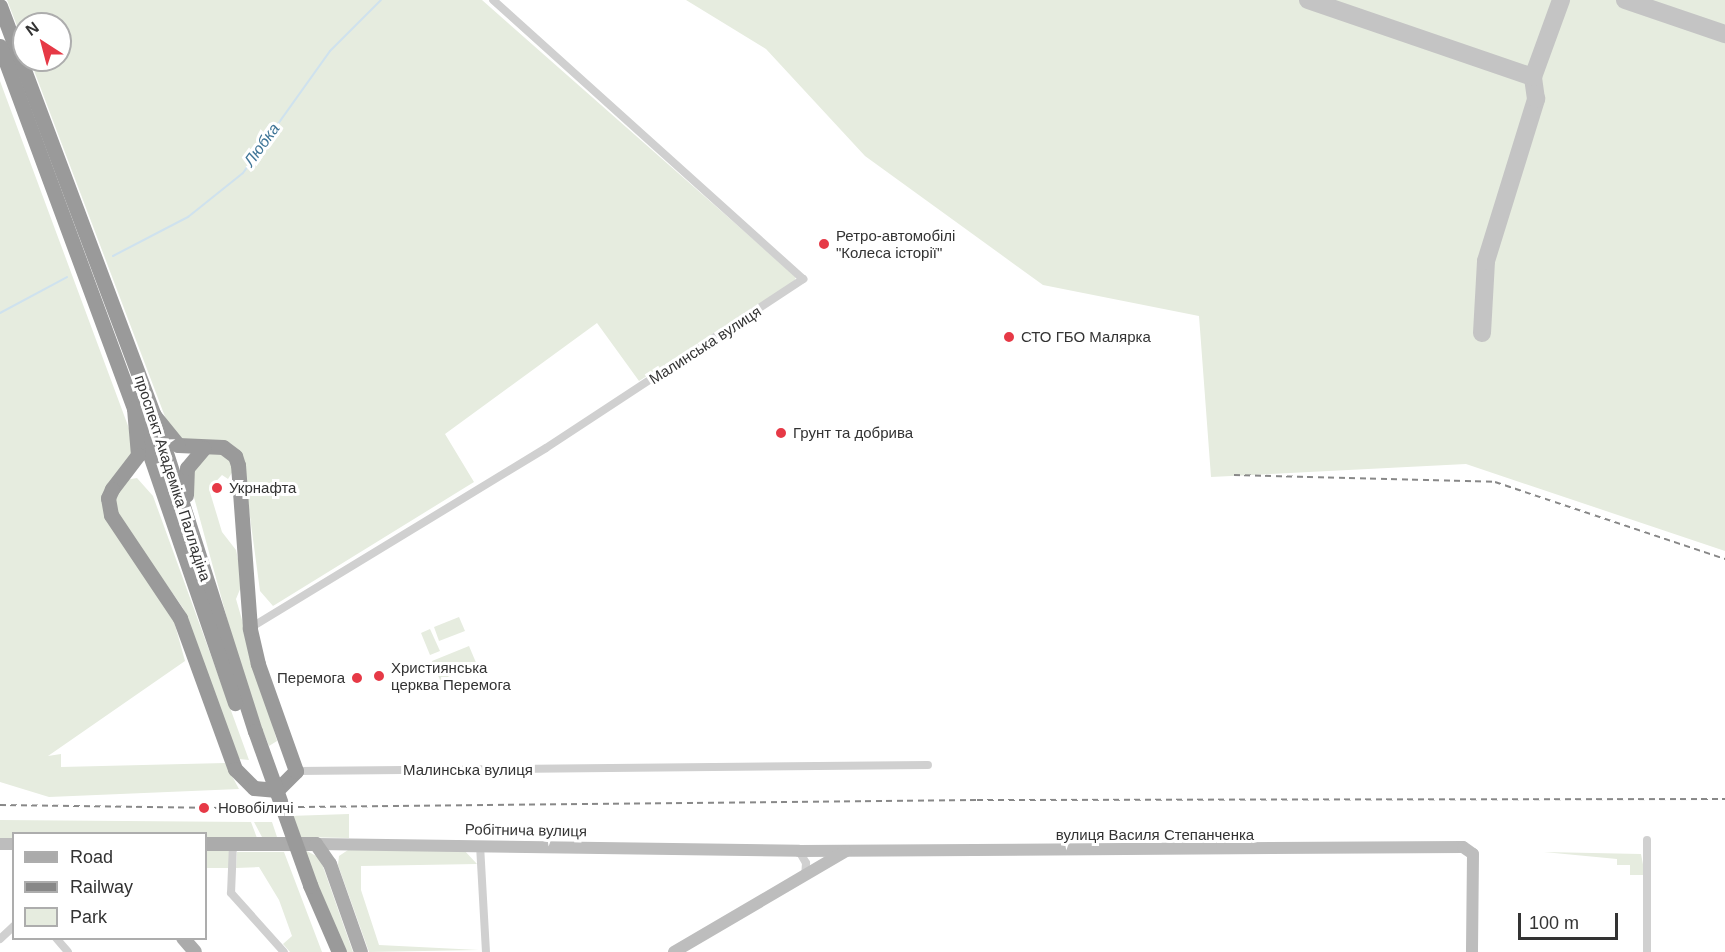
<!DOCTYPE html>
<html>
<head>
<meta charset="utf-8">
<style>
	body { margin:0 }
	#map { position:relative; width:1725px; height:952px; overflow:hidden; background:#fff; font-family:Helvetica,sans-serif }
	div>[style] { position:absolute }
	.green>* { inset:0; background:#e6ecdf }
	.stream>* { height:2px; margin:-1px; padding:0 1px; transform-origin:1px; border-radius:1px; background:#cfe2ee }
	.taxiway>* { height:18px; margin:-9px; padding:0 9px; transform-origin:9px; border-radius:9px; background:#c4c4c4 }
	.street>* { height:8px; margin:-4px; padding:0 4px; transform-origin:4px; border-radius:4px; background:#d0d0d0 }
	.secondary>* { height:12px; margin:-6px; padding:0 6px; transform-origin:6px; border-radius:6px; background:#bdbdbd }
	.primary>* { height:14px; margin:-7px; padding:0 7px; transform-origin:7px; border-radius:7px; background:#ababab }
	.highway>* { height:15px; margin:-7.5px; padding:0 7.5px; transform-origin:7.5px; border-radius:7.5px; background:#9a9a9a }
	.rail>* { height:2px; margin-top:-1px; transform-origin:0; background:repeating-linear-gradient(90deg,#888 0 6px,transparent 0 10.5px) }
	.highway-bridge>* { height:15px; margin:-7.5px; padding:0 7.5px; transform-origin:7.5px; border-radius:7.5px; background:#9a9a9a }
	.dots>* { width:16px; height:16px; translate:-50% -50%; box-sizing:border-box; border:3px solid #fff; border-radius:50% }
	span { translate:-50% -50%; white-space:nowrap; text-align:center; line-height:1.15; -webkit-text-stroke:6px #fff; paint-order:stroke }
	.poi-label { font-size:15px; color:#333 }
	.left { translate:0 -50%; text-align:left }
	.right { translate:-100% -50%; text-align:right }
	.street-label { font-size:15px; color:#333 }
	.water-label { font-size:16px; color:#3f7597; font-style:italic }
	.legend { position:absolute; left:12px; top:832px; width:195px; height:108px; box-sizing:border-box; background:#fff; border:2px solid #adadad; margin:0; padding:8px 10px; list-style:none; font-size:18px; color:#333 }
	.legend li { display:flex; align-items:center; gap:12px; height:30px }
	.legend b { width:30px; border:2px solid #adadad }
	.north { position:absolute; left:12px; top:12px; width:60px; height:60px; box-sizing:border-box; background:#fff; border:2px solid #adadad; border-radius:50%; rotate:324deg; font-size:16px; font-weight:700; line-height:24px; text-align:center; color:#333 }
	.north::after { content:''; display:block; margin:auto; width:21px; height:27px; background:#e63946; clip-path:polygon(50% 0,100% 100%,50% 72%,0 100%) }
	.scale { position:absolute; left:1518px; top:913px; width:100px; height:27px; box-sizing:border-box; border:3px solid #333; border-top:0; padding-left:8px; font-size:18px; line-height:21px; white-space:nowrap; color:#333; -webkit-text-stroke:4px #fff; paint-order:stroke }
</style>
</head>
<body>
<div id="map">
	<div class="green">
		<div style="clip-path:polygon(7px 0,482px 0,796px 277px,793px 284px,639px 381px,597px 323px,445px 434px,474px 482px,273px 606px,260px 591px,243px 465px,237px 452px,182px 440px,167px 422px,30px 60px,60px 60px,60px 24px,24px 24px,24px 44px)"></div>
		<div style="clip-path:polygon(686px 0,1725px 0,1725px 551px,1466px 464px,1211px 477px,1199px 316px,1043px 285px,865px 156px,766px 49px)"></div>
		<div style="clip-path:polygon(0 81px,134px 442px,135px 452px,102px 496px,172px 614px,185px 661px,48px 756px,61px 754px,61px 767px,225px 763px,239px 789px,49px 797px,0 782px)"></div>
		<div style="clip-path:polygon(212px 450px,229px 456px,233px 471px,228px 479px,222px 475px,209px 489px,222px 532px,236px 550px,243px 582px,236px 599px,277px 741px,269px 746px,246px 688px,192px 490px,192px 473px,197px 460px)"></div>
		<div style="clip-path:polygon(137px 478px,153px 496px,249px 760px,239px 759px,183px 608px,116px 513px,112px 498px,125px 480px)"></div>
		<div style="clip-path:polygon(459px 617px,465px 631px,439px 641px,434px 627px)"></div>
		<div style="clip-path:polygon(430px 629px,440px 651px,430px 655px,421px 633px)"></div>
		<div style="clip-path:polygon(469px 646px,477px 665px,440px 680px,432px 661px)"></div>
		<div style="clip-path:polygon(349px 814px,349px 838px,298px 837px,289px 816px)"></div>
		<div style="clip-path:polygon(0 820px,251px 822px,257px 838px,206px 838px,206px 834px,14px 834px,13px 839px,0 839px)"></div>
		<div style="clip-path:polygon(254px 822px,272px 822px,277px 837px,262px 837px)"></div>
		<div style="clip-path:polygon(303px 849px,320px 858px,353px 952px,346px 952px)"></div>
		<div style="clip-path:polygon(463px 849px,477px 864px,361px 866px,361px 890px,379px 945px,479px 950px,369px 952px,338px 865px,339px 856px,348px 850px)"></div>
		<div style="clip-path:polygon(206px 851px,229px 851px,229px 868px,206px 868px)"></div>
		<div style="clip-path:polygon(237px 852px,284px 852px,322px 952px,290px 952px,283px 944px,292px 936px,279px 900px,259px 867px,236px 868px)"></div>
		<div style="clip-path:polygon(1544px 852px,1641px 854px,1645px 875px,1630px 875px,1630px 865px,1617px 865px,1617px 859px)"></div>
	</div>
	<div class="stream">
		<div style="left:113px;top:256px;width:85px;rotate:-27.5deg"></div>
		<div style="left:188px;top:217px;width:70px;rotate:-38.7deg"></div>
		<div style="left:243px;top:173px;width:150px;rotate:-54.5deg"></div>
		<div style="left:330px;top:51px;width:72px;rotate:-45deg"></div>
		<div style="left:0;top:313px;width:76px;rotate:-28.2deg"></div>
	</div>
	<div class="taxiway">
		<div style="left:1308px;top:0;width:238px;rotate:18.9deg"></div>
		<div style="left:1625px;top:0;width:106px;rotate:18.8deg"></div>
		<div style="left:1482px;top:333px;width:72px;rotate:-86.8deg"></div>
		<div style="left:1486px;top:261px;width:170px;rotate:-72.8deg"></div>
		<div style="left:1536px;top:99px;width:22px;rotate:-98deg"></div>
		<div style="left:1533px;top:77px;width:82px;rotate:-70deg"></div>
	</div>
	<div class="street">
		<div style="left:250px;top:628px;width:346px;rotate:-31.3deg"></div>
		<div style="left:546px;top:448px;width:308px;rotate:-33.3deg"></div>
		<div style="left:803px;top:279px;width:417px;rotate:-138deg"></div>
		<div style="left:296px;top:771px;width:632px;rotate:-0.54deg"></div>
		<div style="left:1647px;top:840px;width:112px;rotate:90deg"></div>
		<div style="left:233px;top:844px;width:49px;rotate:92.3deg"></div>
		<div style="left:231px;top:893px;width:79px;rotate:48.1deg"></div>
		<div style="left:480px;top:845px;width:107px;rotate:86.8deg"></div>
		<div style="left:799px;top:851px;width:14px;rotate:60deg"></div>
		<div style="left:806px;top:863px;width:13px;rotate:94deg"></div>
		<div style="left:56px;top:938px;width:18px;rotate:49deg"></div>
		<div style="left:0;top:939px;width:19px;rotate:-43deg"></div>
	</div>
	<div class="secondary">
		<div style="left:0;top:844px;width:14px"></div>
		<div style="left:316px;top:844px;width:483px;rotate:0.8deg"></div>
		<div style="left:799px;top:851px;width:664px;rotate:-0.35deg"></div>
		<div style="left:1463px;top:847px;width:12px;rotate:35deg"></div>
		<div style="left:1473px;top:854px;width:98px;rotate:90.6deg"></div>
		<div style="left:674px;top:952px;width:199px;rotate:-30.4deg"></div>
	</div>
	<div class="primary">
		<div style="left:206px;top:844px;width:110px"></div>
		<div style="left:316px;top:844px;width:24px;rotate:55deg"></div>
		<div style="left:330px;top:864px;width:93px;rotate:70.6deg"></div>
		<div style="left:183px;top:938px;width:18px;rotate:49deg"></div>
	</div>
	<div class="highway">
		<div style="left:0;top:6px;width:437px;rotate:69.4deg"></div>
		<div style="left:154px;top:415px;width:332px;rotate:72.3deg"></div>
		<div style="left:0;top:46px;width:386px;rotate:69.7deg"></div>
		<div style="left:134px;top:408px;width:312px;rotate:71.1deg"></div>
		<div style="left:134px;top:408px;width:47px;rotate:85.1deg"></div>
		<div style="left:138px;top:455px;width:43px;rotate:127.4deg"></div>
		<div style="left:112px;top:489px;width:10px;rotate:114deg"></div>
		<div style="left:108px;top:498px;width:17px;rotate:80deg"></div>
		<div style="left:111px;top:515px;width:124px;rotate:56.2deg"></div>
		<div style="left:180px;top:618px;width:161px;rotate:70deg"></div>
		<div style="left:235px;top:769px;width:27px;rotate:45deg"></div>
		<div style="left:254px;top:788px;width:23px;rotate:5deg"></div>
		<div style="left:277px;top:790px;width:27px;rotate:-45deg"></div>
		<div style="left:296px;top:771px;width:114px;rotate:-109.6deg"></div>
		<div style="left:258px;top:664px;width:37px;rotate:-103deg"></div>
		<div style="left:250px;top:628px;width:163px;rotate:-94.2deg"></div>
		<div style="left:238px;top:465px;width:9px;rotate:-108deg"></div>
		<div style="left:235px;top:456px;width:15px;rotate:-143deg"></div>
		<div style="left:223px;top:447px;width:45px;rotate:-177.5deg"></div>
		<div style="left:178px;top:445px;width:38px;rotate:-129deg"></div>
		<div style="left:186px;top:495px;width:27px;rotate:-88deg"></div>
		<div style="left:187px;top:468px;width:26px;rotate:-50deg"></div>
		<div style="left:310px;top:885px;width:73px;rotate:66.6deg"></div>
	</div>
	<div class="rail">
		<div style="left:1234px;top:475px;width:261px;rotate:1.5deg"></div>
		<div style="left:1495px;top:482px;width:243px;rotate:18.5deg"></div>
		<div style="left:0;top:805px;width:204px;rotate:0.8deg"></div>
		<div style="left:204px;top:808px;width:773px;rotate:-0.59deg"></div>
		<div style="left:977px;top:800px;width:748px;rotate:-0.08deg"></div>
	</div>
	<div class="highway-bridge">
		<div style="left:255px;top:731px;width:164px;rotate:70.3deg"></div>
	</div>
	<div class="dots">
		<div style="left:824px;top:244px;background:#e63946"></div>
		<div style="left:1009px;top:337px;background:#e63946"></div>
		<div style="left:781px;top:433px;background:#e63946"></div>
		<div style="left:217px;top:488px;background:#e63946"></div>
		<div style="left:379px;top:676px;background:#e63946"></div>
		<div style="left:357px;top:678px;background:#e63946"></div>
		<div style="left:204px;top:808px;background:#e63946"></div>
	</div>
	<div class="poi-label">
		<span class="left" style="left:836px;top:244px">Ретро-автомобілі<br>"Колеса історії"</span>
		<span class="left" style="left:1021px;top:337px">СТО ГБО Малярка</span>
		<span class="left" style="left:793px;top:433px">Грунт та добрива</span>
		<span class="left" style="left:229px;top:488px">Укрнафта</span>
		<span class="left" style="left:391px;top:676px">Християнська<br>церква Перемога</span>
		<span class="right" style="left:345px;top:678px">Перемога</span>
		<span class="left" style="left:218px;top:808px">Новобіличі</span>
	</div>
	<div class="street-label">
		<span style="left:705px;top:345px;rotate:-33deg">Малинська вулиця</span>
		<span style="left:173px;top:478px;rotate:72deg">проспект Академіка Палладіна</span>
		<span style="left:468px;top:770px">Малинська вулиця</span>
		<span style="left:526px;top:830px;rotate:1deg">Робітнича вулиця</span>
		<span style="left:1155px;top:835px">вулиця Василя Степанченка</span>
	</div>
	<div class="water-label">
		<span style="left:262px;top:145px;rotate:-54deg">Любка</span>
	</div>
	<ul class="legend">
	<li><b style="height:8px;background:#ababab"></b>Road</li>
	<li><b style="height:8px;background:#888"></b>Railway</li>
	<li><b style="height:16px;background:#e6ecdf"></b>Park</li>
	</ul>
	<div class="north">N</div>
	<div class="scale">100 m</div>
</div>
</body>
</html>
